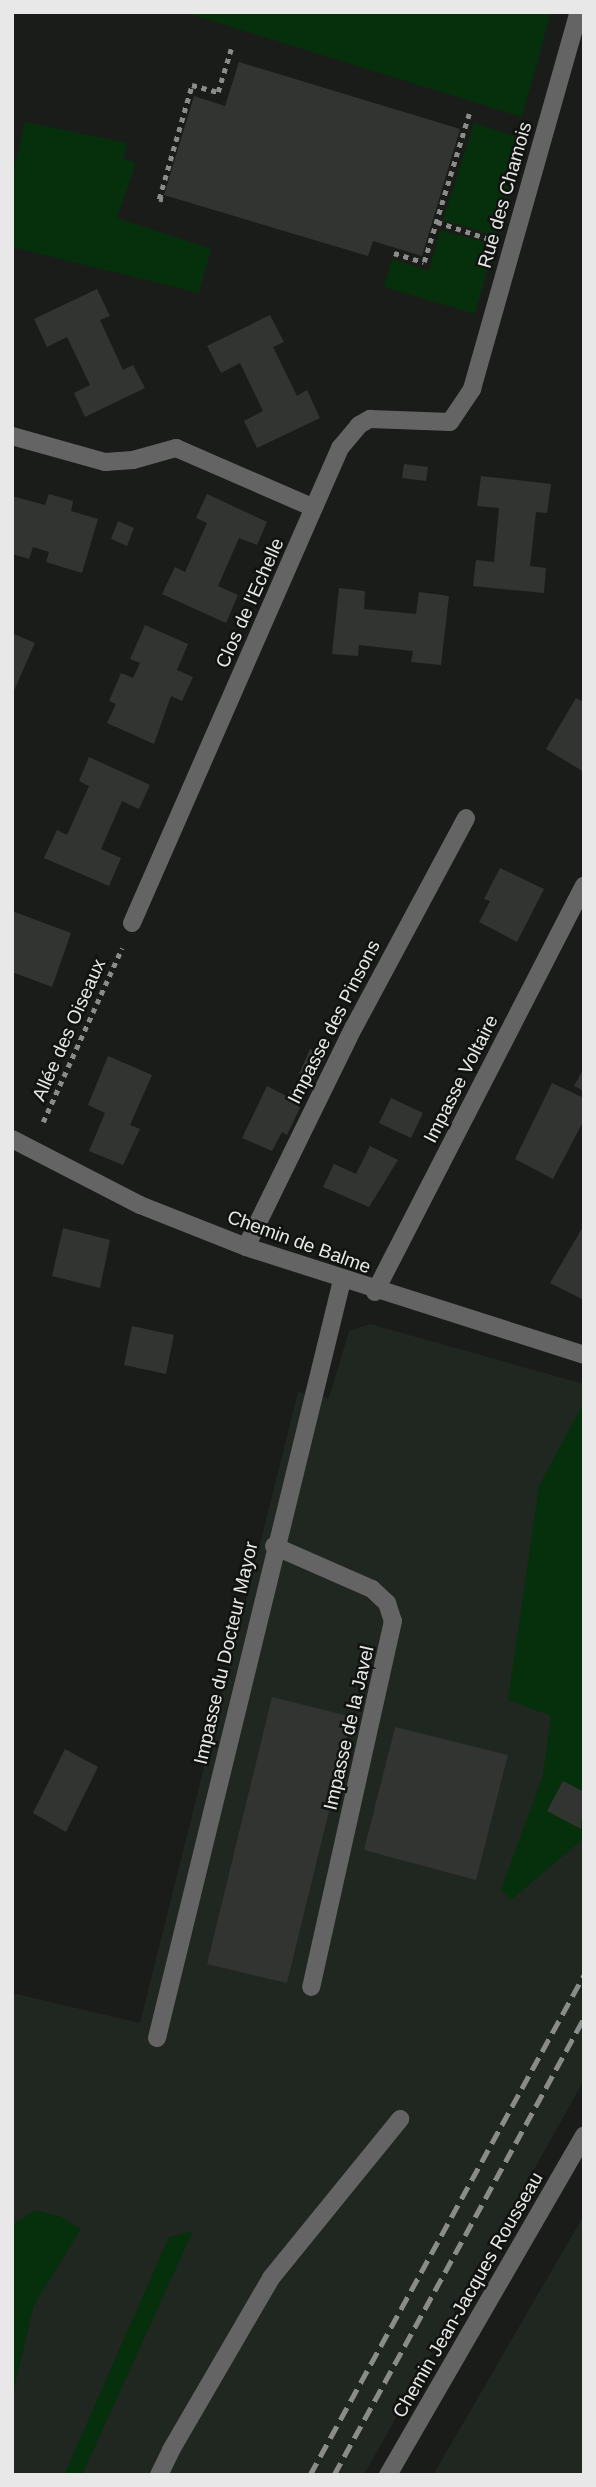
<!DOCTYPE html>
<html>
<head>
<meta charset="utf-8">
<style>
	body { margin:0 }
	#map { position:relative; width:596px; height:2487px; overflow:hidden; background:#1a1c1a; font-family:Arial,sans-serif }
	div>[style] { position:absolute }
	.built>* { inset:0; background:#202620 }
	.green>* { inset:0; background:#06300b }
	.building>* { inset:0; background:#323432 }
	.path>* { height:4.5px; margin-top:-2.25px; transform-origin:0; background:repeating-linear-gradient(90deg,#8a8c8a 0 5px,transparent 0 10px) }
	.lane>* { height:18px; margin:-9px; padding:0 9px; transform-origin:9px; border-radius:9px; background:#636463 }
	.street>* { height:18px; margin:-9px; padding:0 9px; transform-origin:9px; border-radius:9px; background:#636463 }
	.rail>* { height:5px; margin-top:-2.5px; transform-origin:0; background:repeating-linear-gradient(90deg,#8a8c8a 0 14px,transparent 0 21px) }
	span { translate:-50% -50%; white-space:nowrap; text-align:center; line-height:1.15; -webkit-text-stroke:5px #111311; paint-order:stroke }
	.street-label { font-size:19px; color:#e7e8e7 }
	.frame { position:absolute; inset:0; border:14px solid #e7e8e7; pointer-events:none }
</style>
</head>
<body>
<div id="map">
	<div class="built">
		<div style="clip-path:polygon(370px 1324px,584px 1384px,584px 2080px,364px 2475px,12px 2475px,12px 1993px,140px 2023px,298px 1392px,329px 1398px,349px 1331px)"></div>
		<div style="clip-path:polygon(584px 2215px,584px 2475px,433px 2475px)"></div>
	</div>
	<div class="green">
		<div style="clip-path:polygon(183px 12px,551px 12px,522px 117px)"></div>
		<div style="clip-path:polygon(25px 122px,127px 143px,123px 158px,136px 163px,117px 218px,211px 249px,199px 293px,12px 247px,12px 178px)"></div>
		<div style="clip-path:polygon(474px 123px,524px 139px,496px 236px,443px 220px)"></div>
		<div style="clip-path:polygon(440px 230px,494px 245px,475px 314px,384px 287px,392px 259px,429px 271px)"></div>
		<div style="clip-path:polygon(584px 1402px,584px 1838px,511px 1900px,501px 1890px,543px 1775px,551px 1716px,508px 1700px,539px 1486px)"></div>
		<div style="clip-path:polygon(35px 2210px,62px 2217px,81px 2229px,34px 2305px,12px 2397px,12px 2225px)"></div>
		<div style="clip-path:polygon(193px 2231px,82px 2475px,64px 2475px,169px 2237px)"></div>
	</div>
	<div class="building">
		<div style="clip-path:polygon(239px 62px,460px 129px,422px 256px,373px 241px,368px 256px,164px 195px,194px 96px,225px 106px)"></div>
		<div style="clip-path:polygon(97px 289px,110px 316px,100px 320px,123px 370px,133px 365px,145px 388px,85px 417px,74px 393px,90px 385px,67px 337px,47px 347px,34px 319px)"></div>
		<div style="clip-path:polygon(270px 315px,284px 342px,273px 347px,297px 396px,307px 390px,320px 418px,257px 448px,244px 421px,263px 411px,240px 363px,221px 373px,207px 346px)"></div>
		<div style="clip-path:polygon(404px 464px,428px 467px,426px 481px,402px 478px)"></div>
		<div style="clip-path:polygon(481px 476px,551px 484px,547px 513px,536px 512px,530px 566px,546px 568px,544px 593px,473px 586px,476px 560px,494px 562px,499px 508px,477px 506px)"></div>
		<div style="clip-path:polygon(49px 494px,73px 501px,71px 511px,98px 519px,82px 573px,46px 562px,49px 552px,33px 547px,29px 559px,12px 554px,12px 496px,45px 505px)"></div>
		<div style="clip-path:polygon(207px 494px,267px 522px,257px 545px,239px 538px,218px 586px,238px 595px,226px 623px,162px 594px,175px 567px,185px 572px,207px 523px,196px 518px)"></div>
		<div style="clip-path:polygon(118px 521px,134px 528px,127px 546px,111px 539px)"></div>
		<div style="clip-path:polygon(339px 588px,365px 591px,364px 609px,416px 614px,419px 592px,449px 596px,441px 665px,411px 662px,413px 651px,359px 645px,358px 656px,332px 654px)"></div>
		<div style="clip-path:polygon(145px 625px,188px 644px,177px 670px,193px 677px,182px 701px,171px 696px,154px 744px,107px 723px,116px 704px,109px 701px,121px 673px,133px 678px,140px 663px,130px 659px)"></div>
		<div style="clip-path:polygon(12px 633px,35px 643px,12px 695px)"></div>
		<div style="clip-path:polygon(576px 698px,584px 702px,584px 772px,546px 749px)"></div>
		<div style="clip-path:polygon(89px 757px,150px 785px,139px 809px,122px 801px,101px 849px,121px 858px,109px 886px,44px 858px,57px 830px,67px 835px,89px 786px,79px 781px)"></div>
		<div style="clip-path:polygon(500px 868px,544px 889px,517px 942px,479px 922px,490px 901px,484px 899px)"></div>
		<div style="clip-path:polygon(12px 911px,71px 933px,52px 987px,12px 972px)"></div>
		<div style="clip-path:polygon(310px 1049px,325px 1058px,313px 1082px,299px 1074px)"></div>
		<div style="clip-path:polygon(108px 1056px,152px 1075px,130px 1125px,140px 1129px,123px 1165px,89px 1151px,105px 1113px,88px 1105px)"></div>
		<div style="clip-path:polygon(584px 1068px,584px 1091px,574px 1086px)"></div>
		<div style="clip-path:polygon(552px 1083px,584px 1098px,584px 1120px,553px 1179px,515px 1159px)"></div>
		<div style="clip-path:polygon(267px 1086px,288px 1097px,290px 1091px,305px 1097px,287px 1135px,282px 1132px,272px 1151px,242px 1138px)"></div>
		<div style="clip-path:polygon(391px 1098px,423px 1113px,411px 1138px,379px 1123px)"></div>
		<div style="clip-path:polygon(370px 1146px,398px 1160px,369px 1207px,323px 1187px,334px 1164px,356px 1174px)"></div>
		<div style="clip-path:polygon(584px 1225px,584px 1300px,550px 1283px)"></div>
		<div style="clip-path:polygon(63px 1228px,110px 1240px,100px 1288px,52px 1276px)"></div>
		<div style="clip-path:polygon(132px 1326px,174px 1335px,166px 1374px,124px 1365px)"></div>
		<div style="clip-path:polygon(272px 1697px,352px 1717px,287px 1983px,207px 1964px)"></div>
		<div style="clip-path:polygon(395px 1727px,508px 1755px,476px 1880px,364px 1850px)"></div>
		<div style="clip-path:polygon(65px 1749px,98px 1767px,66px 1832px,33px 1813px)"></div>
		<div style="clip-path:polygon(563px 1781px,584px 1792px,581px 1829px,547px 1811px)"></div>
	</div>
	<div class="path">
		<div style="left:163px;top:200px;width:4px;rotate:-166deg"></div>
		<div style="left:159px;top:199px;width:119px;rotate:-73.9deg"></div>
		<div style="left:192px;top:85px;width:27px;rotate:15deg"></div>
		<div style="left:218px;top:92px;width:45px;rotate:-73.2deg"></div>
		<div style="left:437px;top:222px;width:52px;rotate:18.1deg"></div>
		<div style="left:394px;top:253px;width:31px;rotate:17deg"></div>
		<div style="left:424px;top:262px;width:155px;rotate:-73.1deg"></div>
		<div style="left:43px;top:1122px;width:191px;rotate:-65.6deg"></div>
	</div>
	<div class="lane">
		<div style="left:274px;top:1546px;width:107px;rotate:23.7deg"></div>
		<div style="left:372px;top:1589px;width:21px;rotate:43deg"></div>
		<div style="left:387px;top:1603px;width:19px;rotate:72deg"></div>
		<div style="left:393px;top:1621px;width:375px;rotate:102.6deg"></div>
		<div style="left:157px;top:2038px;width:780px;rotate:-76.28deg"></div>
		<div style="left:171px;top:2450px;width:199px;rotate:-59.8deg"></div>
		<div style="left:271px;top:2278px;width:205px;rotate:-50.9deg"></div>
	</div>
	<div class="street">
		<div style="left:12px;top:436px;width:97px;rotate:15.6deg"></div>
		<div style="left:105px;top:462px;width:28px;rotate:-4deg"></div>
		<div style="left:133px;top:460px;width:45px;rotate:-15.6deg"></div>
		<div style="left:176px;top:448px;width:150px;rotate:23.5deg"></div>
		<div style="left:132px;top:923px;width:519px;rotate:-66.35deg"></div>
		<div style="left:340px;top:448px;width:30px;rotate:-50deg"></div>
		<div style="left:359px;top:425px;width:13px;rotate:-29deg"></div>
		<div style="left:370px;top:419px;width:80px;rotate:2.1deg"></div>
		<div style="left:450px;top:422px;width:40px;rotate:-56deg"></div>
		<div style="left:472px;top:389px;width:392px;rotate:-74.2deg"></div>
		<div style="left:12px;top:1139px;width:144px;rotate:27.3deg"></div>
		<div style="left:140px;top:1205px;width:114px;rotate:21.6deg"></div>
		<div style="left:246px;top:1247px;width:355px;rotate:17.7deg"></div>
		<div style="left:246px;top:1247px;width:245px;rotate:-63.9deg"></div>
		<div style="left:354px;top:1027px;width:237px;rotate:-61.8deg"></div>
		<div style="left:375px;top:1292px;width:457px;rotate:-62.8deg"></div>
		<div style="left:159px;top:2475px;width:28px;rotate:-64deg"></div>
		<div style="left:388px;top:2475px;width:392px;rotate:-60deg"></div>
	</div>
	<div class="rail">
		<div style="left:310px;top:2475px;width:570px;rotate:-61.28deg"></div>
		<div style="left:334px;top:2475px;width:521px;rotate:-61.32deg"></div>
	</div>
	<div class="street-label">
		<span style="left:505px;top:195px;rotate:-74deg">Rue des Chamois</span>
		<span style="left:250px;top:603px;rotate:-66deg">Clos de l'Echelle</span>
		<span style="left:334px;top:1022px;rotate:-63deg">Impasse des Pinsons</span>
		<span style="left:69px;top:1030px;rotate:-66deg">Allée des Oiseaux</span>
		<span style="left:461px;top:1079px;rotate:-63deg">Impasse Voltaire</span>
		<span style="left:299px;top:1242px;rotate:20deg">Chemin de Balme</span>
		<span style="left:226px;top:1653px;rotate:-77deg">Impasse du Docteur Mayor</span>
		<span style="left:349px;top:1728px;rotate:-77deg">Impasse de la Javel</span>
		<span style="left:468px;top:2295px;rotate:-60deg">Chemin Jean-Jacques Rousseau</span>
	</div>
	<div class="frame"></div>
</div>
</body>
</html>
